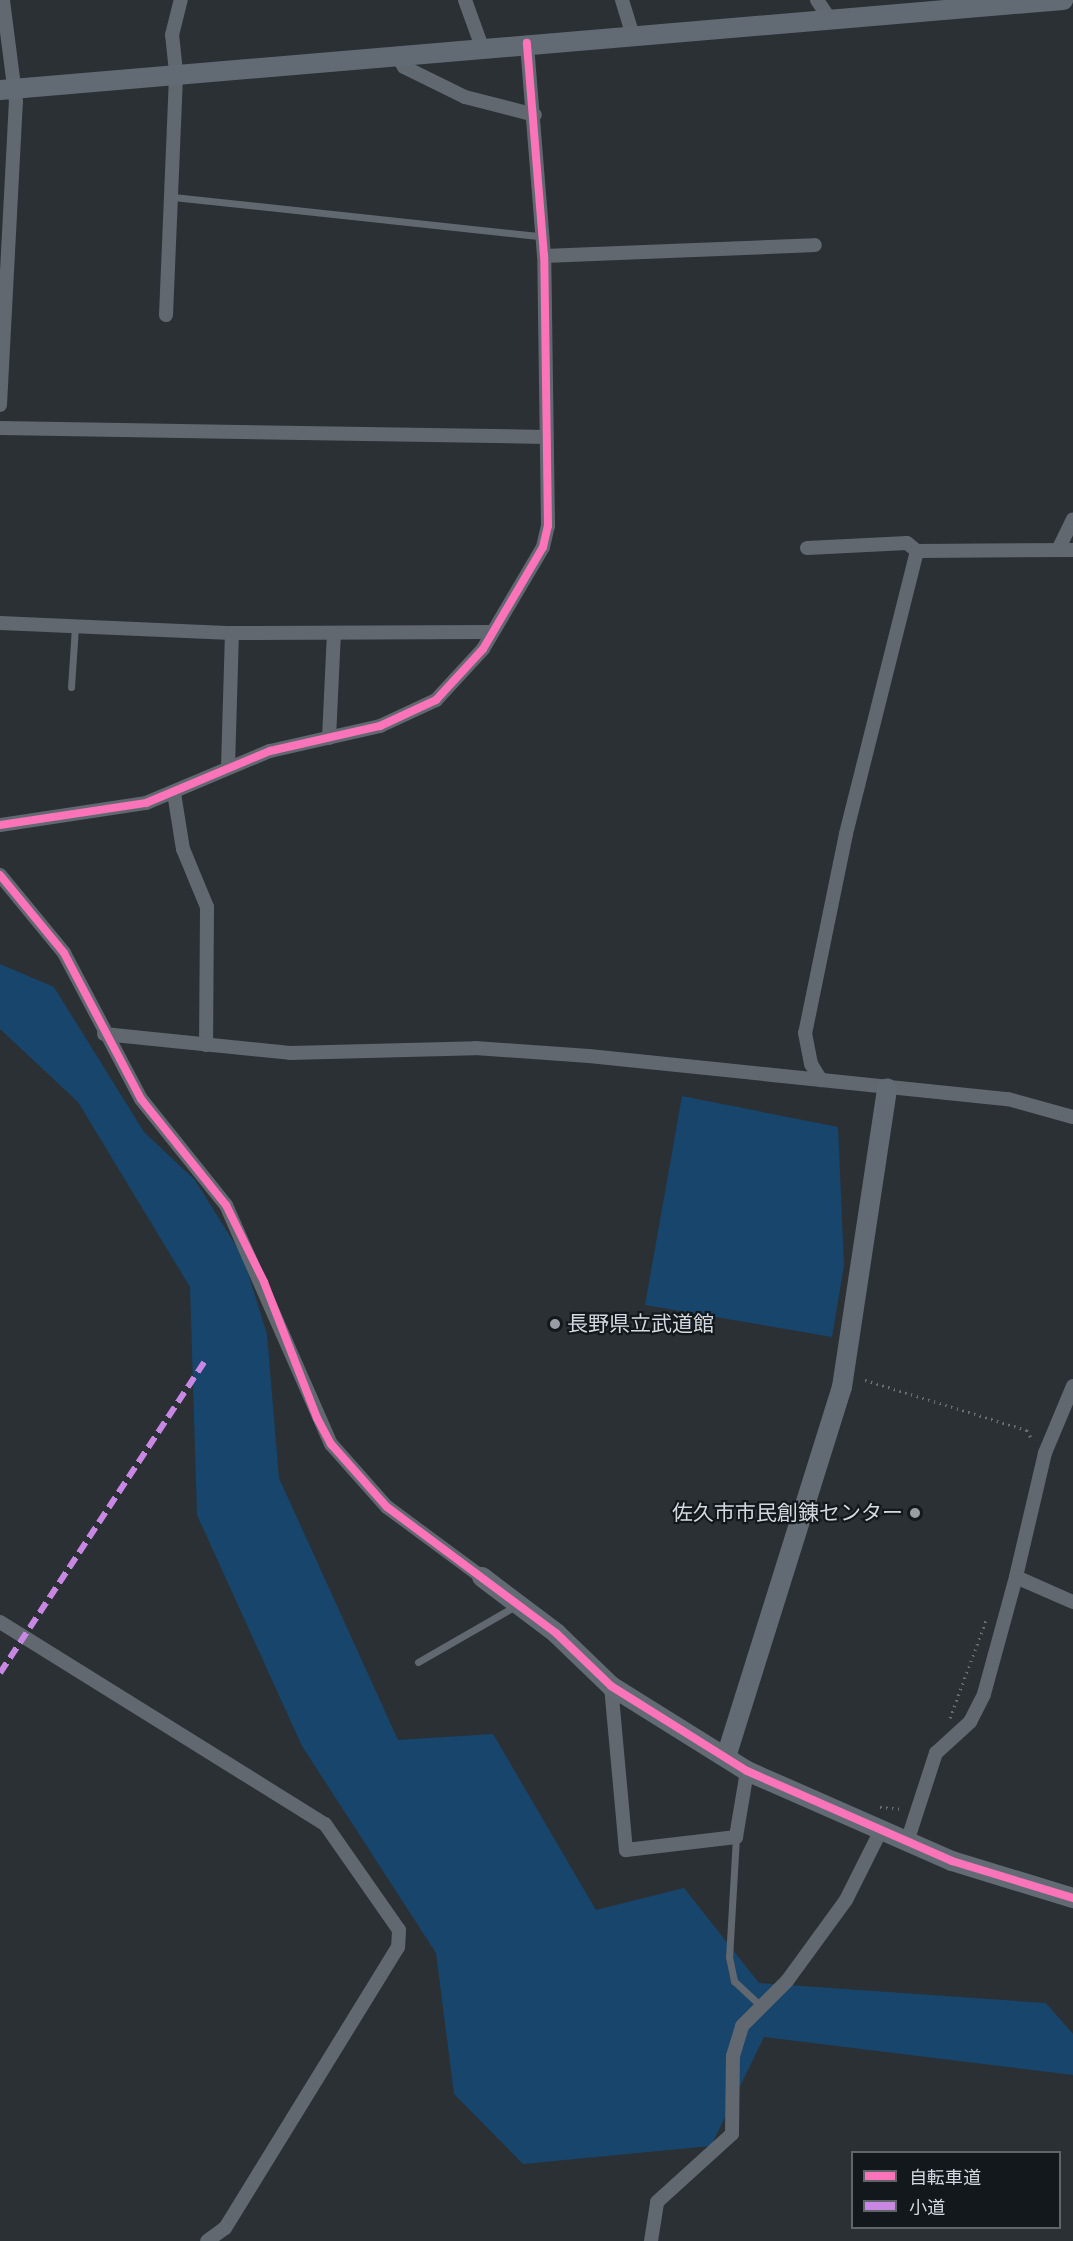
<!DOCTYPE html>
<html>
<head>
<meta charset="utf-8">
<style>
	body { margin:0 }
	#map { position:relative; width:1073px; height:2241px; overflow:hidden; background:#2b3035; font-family:"Roboto Condensed","Noto Sans JP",sans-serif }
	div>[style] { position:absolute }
	.green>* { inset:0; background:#18456b }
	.path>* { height:3px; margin-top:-1.5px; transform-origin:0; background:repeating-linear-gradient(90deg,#676e74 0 1.5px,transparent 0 6px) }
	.lane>* { height:7px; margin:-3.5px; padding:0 3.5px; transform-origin:3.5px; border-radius:3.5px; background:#616870 }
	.street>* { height:14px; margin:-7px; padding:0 7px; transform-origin:7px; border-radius:7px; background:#616870 }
	.secondary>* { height:20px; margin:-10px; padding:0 10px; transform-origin:10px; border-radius:10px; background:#626b73 }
	.quiet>* { height:6px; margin-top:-3px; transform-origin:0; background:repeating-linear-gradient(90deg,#c787e3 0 12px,transparent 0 18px) }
	.cycleway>* { height:8px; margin:-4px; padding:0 4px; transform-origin:4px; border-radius:4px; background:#fb73b8 }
	.dots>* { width:16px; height:16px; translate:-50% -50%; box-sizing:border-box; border:3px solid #13181c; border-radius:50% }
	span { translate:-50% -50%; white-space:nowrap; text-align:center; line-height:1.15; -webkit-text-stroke:4.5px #13181c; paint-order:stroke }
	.poi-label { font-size:21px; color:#d3d9df }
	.left { translate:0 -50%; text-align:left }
	.right { translate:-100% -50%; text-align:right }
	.legend { position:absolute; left:851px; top:2151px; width:210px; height:78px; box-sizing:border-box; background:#13181c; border:2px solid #60656a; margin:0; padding:8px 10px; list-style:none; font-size:18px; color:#d3d9df }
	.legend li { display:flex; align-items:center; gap:12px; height:30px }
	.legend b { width:30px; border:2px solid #60656a }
</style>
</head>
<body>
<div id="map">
	<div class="green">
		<div style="clip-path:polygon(0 964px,54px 987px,144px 1132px,195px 1180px,243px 1257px,267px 1334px,279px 1478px,398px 1740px,493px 1734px,596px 1910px,684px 1888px,759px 1983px,1046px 2003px,1073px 2034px,1073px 2075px,764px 2037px,711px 2146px,523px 2164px,454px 2094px,436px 1953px,302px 1746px,197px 1515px,190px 1287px,78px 1102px,0 1029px)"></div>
		<div style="clip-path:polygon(682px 1096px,838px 1127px,844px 1265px,832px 1337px,645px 1305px)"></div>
	</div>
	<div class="path">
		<div style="left:865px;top:1380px;width:170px;rotate:17.2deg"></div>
		<div style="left:1027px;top:1430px;width:11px;rotate:63deg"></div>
		<div style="left:950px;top:1718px;width:104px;rotate:-69.8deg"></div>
		<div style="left:880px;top:1807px;width:22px;rotate:5deg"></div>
	</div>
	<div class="lane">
		<div style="left:173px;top:197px;width:367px;rotate:6.1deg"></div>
		<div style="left:71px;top:687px;width:61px;rotate:-86.2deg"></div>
		<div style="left:418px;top:1662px;width:114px;rotate:-29.9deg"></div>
		<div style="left:736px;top:1837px;width:120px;rotate:93.3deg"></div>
		<div style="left:729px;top:1957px;width:25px;rotate:78deg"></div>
		<div style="left:734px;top:1981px;width:35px;rotate:43deg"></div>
	</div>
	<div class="street">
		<div style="left:465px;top:0;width:50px;rotate:70.1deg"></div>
		<div style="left:622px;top:0;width:37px;rotate:73deg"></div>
		<div style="left:817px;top:0;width:23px;rotate:56deg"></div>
		<div style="left:396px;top:54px;width:15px;rotate:58deg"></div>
		<div style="left:404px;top:67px;width:68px;rotate:26.2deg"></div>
		<div style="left:465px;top:97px;width:72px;rotate:14.4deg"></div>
		<div style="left:544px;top:256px;width:271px;rotate:-2.3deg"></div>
		<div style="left:166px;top:315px;width:243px;rotate:-87.6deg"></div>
		<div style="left:176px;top:72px;width:37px;rotate:-96deg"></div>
		<div style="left:172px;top:35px;width:36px;rotate:-76deg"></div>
		<div style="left:0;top:405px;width:303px;rotate:-87deg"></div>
		<div style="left:16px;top:102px;width:103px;rotate:-97.3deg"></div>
		<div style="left:0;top:428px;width:546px;rotate:0.94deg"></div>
		<div style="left:807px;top:548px;width:100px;rotate:-2.9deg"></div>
		<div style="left:907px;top:543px;width:13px;rotate:39deg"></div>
		<div style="left:917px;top:551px;width:292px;rotate:104.1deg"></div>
		<div style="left:846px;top:834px;width:203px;rotate:101.6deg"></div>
		<div style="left:805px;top:1033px;width:32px;rotate:79deg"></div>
		<div style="left:811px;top:1064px;width:19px;rotate:58deg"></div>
		<div style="left:1058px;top:550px;width:34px;rotate:-64deg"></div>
		<div style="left:917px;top:551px;width:156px;rotate:-0.4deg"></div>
		<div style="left:0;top:623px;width:232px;rotate:2.5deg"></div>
		<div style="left:232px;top:633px;width:259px;rotate:-0.2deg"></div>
		<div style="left:329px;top:738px;width:105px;rotate:-87.3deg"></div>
		<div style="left:228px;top:767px;width:134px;rotate:-88.3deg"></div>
		<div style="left:174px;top:793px;width:57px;rotate:80.9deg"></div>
		<div style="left:183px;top:849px;width:63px;rotate:67.5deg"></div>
		<div style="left:207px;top:907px;width:138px;rotate:90.4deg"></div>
		<div style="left:0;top:825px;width:148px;rotate:-8.6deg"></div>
		<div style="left:146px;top:803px;width:134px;rotate:-22.8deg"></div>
		<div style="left:270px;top:751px;width:113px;rotate:-12.8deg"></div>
		<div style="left:380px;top:726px;width:62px;rotate:-24.9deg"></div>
		<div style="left:436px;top:700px;width:69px;rotate:-47.3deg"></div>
		<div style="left:483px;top:649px;width:118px;rotate:-59.5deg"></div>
		<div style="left:543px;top:547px;width:22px;rotate:-77deg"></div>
		<div style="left:548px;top:526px;width:270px;rotate:-90.8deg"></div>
		<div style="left:544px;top:256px;width:214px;rotate:-94.6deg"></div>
		<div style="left:0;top:875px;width:101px;rotate:50.6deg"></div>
		<div style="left:64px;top:953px;width:165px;rotate:62.2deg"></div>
		<div style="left:141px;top:1099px;width:136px;rotate:51.3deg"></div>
		<div style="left:226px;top:1205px;width:261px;rotate:66.3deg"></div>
		<div style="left:331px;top:1444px;width:84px;rotate:48.4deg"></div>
		<div style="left:387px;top:1507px;width:118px;rotate:36.4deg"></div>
		<div style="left:104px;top:1034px;width:187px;rotate:5.8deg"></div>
		<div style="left:290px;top:1053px;width:185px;rotate:-1.5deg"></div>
		<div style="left:475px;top:1048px;width:114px;rotate:4deg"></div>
		<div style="left:589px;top:1056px;width:421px;rotate:5.9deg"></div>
		<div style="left:1008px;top:1099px;width:67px;rotate:15.5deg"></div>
		<div style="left:1073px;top:1386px;width:73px;rotate:112.7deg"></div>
		<div style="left:1045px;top:1453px;width:127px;rotate:103.2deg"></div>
		<div style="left:1016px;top:1577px;width:62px;rotate:23.7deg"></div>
		<div style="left:0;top:1622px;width:383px;rotate:31.9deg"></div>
		<div style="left:325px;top:1824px;width:129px;rotate:55.1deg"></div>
		<div style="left:399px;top:1930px;width:17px;rotate:93deg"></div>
		<div style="left:398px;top:1947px;width:330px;rotate:121.6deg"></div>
		<div style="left:225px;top:2228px;width:22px;rotate:144deg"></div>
		<div style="left:611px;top:1686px;width:165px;rotate:84.8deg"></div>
		<div style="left:626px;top:1850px;width:111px;rotate:-6.7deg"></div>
		<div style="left:736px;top:1837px;width:67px;rotate:-80.5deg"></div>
		<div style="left:907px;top:1842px;width:94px;rotate:-72deg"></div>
		<div style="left:936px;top:1753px;width:46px;rotate:-42.4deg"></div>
		<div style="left:970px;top:1722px;width:31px;rotate:-63deg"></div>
		<div style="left:984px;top:1694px;width:121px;rotate:-74.7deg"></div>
		<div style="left:651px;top:2241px;width:39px;rotate:-81deg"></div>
		<div style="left:657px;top:2202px;width:101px;rotate:-42.2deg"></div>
		<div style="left:732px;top:2134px;width:78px;rotate:-89.3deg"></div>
		<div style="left:733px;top:2056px;width:31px;rotate:-73deg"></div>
		<div style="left:742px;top:2026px;width:64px;rotate:-45deg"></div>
		<div style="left:787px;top:1981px;width:100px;rotate:-53.9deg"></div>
		<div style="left:846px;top:1900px;width:76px;rotate:-63.4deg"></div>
	</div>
	<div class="secondary">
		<div style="left:0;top:90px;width:1067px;rotate:-4.84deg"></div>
		<div style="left:482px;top:1577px;width:93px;rotate:37.1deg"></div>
		<div style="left:556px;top:1633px;width:76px;rotate:43.9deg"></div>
		<div style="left:611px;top:1686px;width:160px;rotate:32deg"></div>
		<div style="left:747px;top:1771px;width:224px;rotate:23.7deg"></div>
		<div style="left:952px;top:1861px;width:127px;rotate:17deg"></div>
		<div style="left:726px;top:1757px;width:388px;rotate:-72.6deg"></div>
		<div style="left:842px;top:1387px;width:302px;rotate:-81.4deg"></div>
	</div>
	<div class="quiet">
		<div style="left:0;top:1673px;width:372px;rotate:-56.7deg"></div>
	</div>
	<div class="cycleway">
		<div style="left:0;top:825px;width:148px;rotate:-8.6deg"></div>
		<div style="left:146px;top:803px;width:134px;rotate:-22.8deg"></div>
		<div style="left:270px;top:751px;width:113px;rotate:-12.8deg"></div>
		<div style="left:380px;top:726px;width:62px;rotate:-24.9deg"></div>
		<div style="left:436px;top:700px;width:69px;rotate:-47.3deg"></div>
		<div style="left:483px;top:649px;width:118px;rotate:-59.5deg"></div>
		<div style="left:543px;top:547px;width:22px;rotate:-77deg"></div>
		<div style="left:548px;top:526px;width:270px;rotate:-90.8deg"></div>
		<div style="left:544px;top:256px;width:214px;rotate:-94.6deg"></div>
		<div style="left:0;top:875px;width:101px;rotate:50.6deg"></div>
		<div style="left:64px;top:953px;width:165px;rotate:62.2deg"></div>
		<div style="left:141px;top:1099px;width:136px;rotate:51.3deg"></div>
		<div style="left:226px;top:1205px;width:86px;rotate:63.7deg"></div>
		<div style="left:264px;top:1282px;width:146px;rotate:68.7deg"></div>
		<div style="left:317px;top:1418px;width:30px;rotate:62deg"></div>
		<div style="left:331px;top:1444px;width:84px;rotate:48.4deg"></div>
		<div style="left:387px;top:1507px;width:211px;rotate:36.7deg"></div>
		<div style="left:556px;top:1633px;width:76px;rotate:43.9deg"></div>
		<div style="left:611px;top:1686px;width:160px;rotate:32deg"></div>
		<div style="left:747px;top:1771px;width:224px;rotate:23.7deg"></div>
		<div style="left:952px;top:1861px;width:127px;rotate:17deg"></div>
	</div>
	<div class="dots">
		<div style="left:555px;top:1324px;background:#989ea4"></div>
		<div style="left:915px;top:1513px;background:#989ea4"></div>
	</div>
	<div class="poi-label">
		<span class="left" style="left:567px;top:1324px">長野県立武道館</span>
		<span class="right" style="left:903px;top:1513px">佐久市市民創錬センター</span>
	</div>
	<ul class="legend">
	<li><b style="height:8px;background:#fb73b8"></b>自転車道</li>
	<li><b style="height:8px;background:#c787e3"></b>小道</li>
	</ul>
</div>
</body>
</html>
